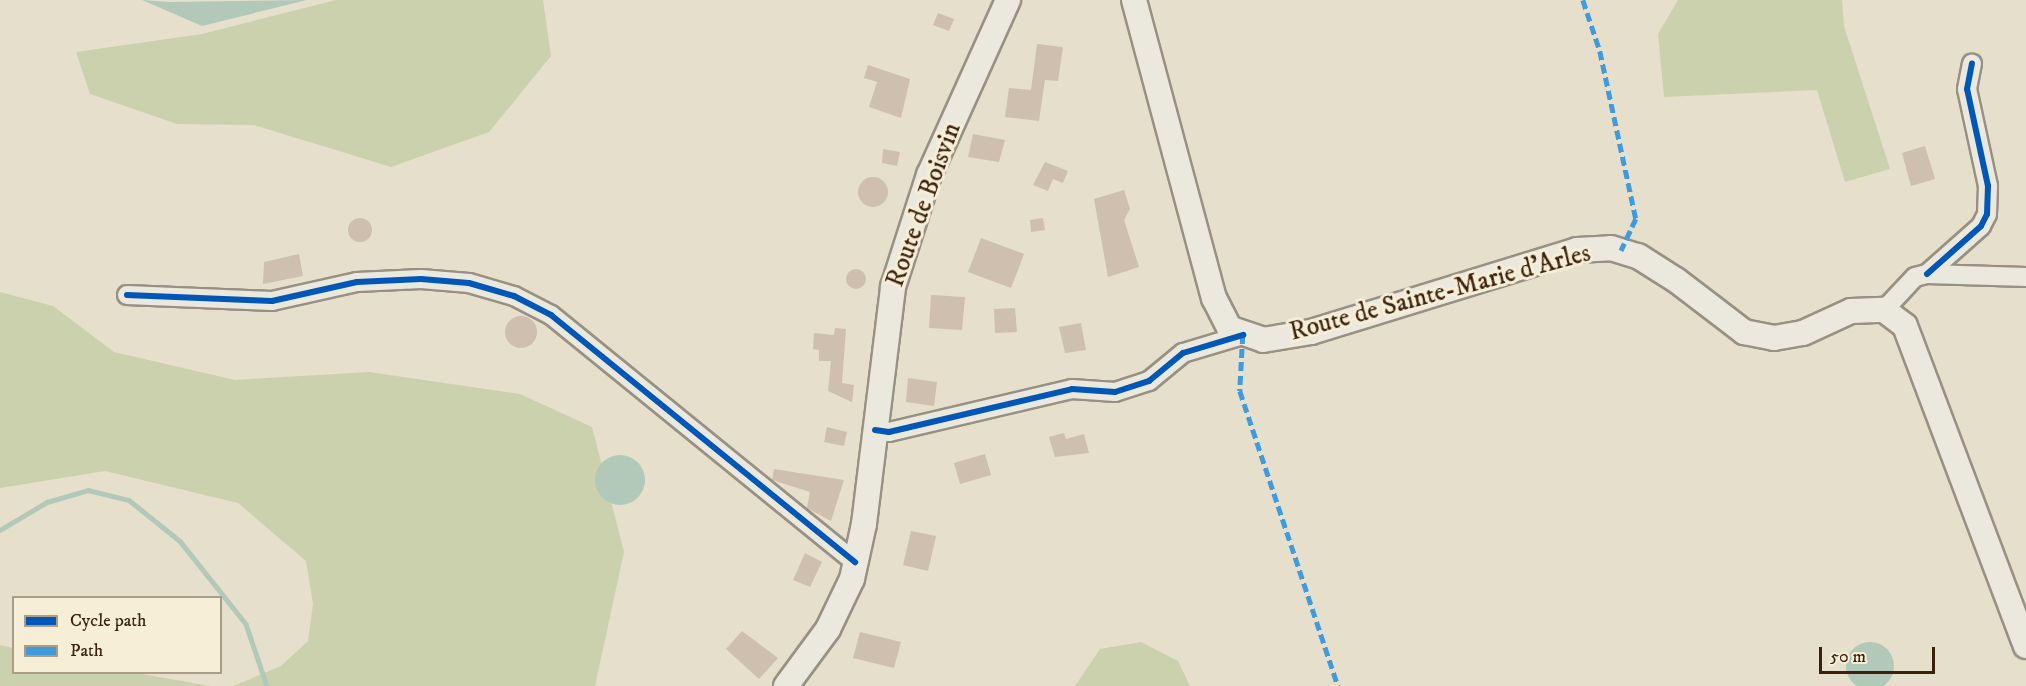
<!DOCTYPE html>
<html>
<head>
<meta charset="utf-8">
<style>
	body { margin:0 }
	#map { position:relative; width:2026px; height:686px; overflow:hidden; background:#e6dfcb; font-family:"IM FELL DW Pica",serif }
	div>[style] { position:absolute }
	.green>* { inset:0; background:#ccd1ad }
	.water>* { inset:0; background:#b2c9ba }
	.round { border-radius:50% }
	.stream>* { height:4.5px; margin:-2.25px; padding:0 2.25px; transform-origin:2.25px; border-radius:2.25px; background:#b2c9ba }
	.building>* { inset:0; background:#cfbfae }
	.roads { filter:drop-shadow(2px 0 #989183) drop-shadow(-2px 0 #989183) drop-shadow(0 2px #989183) drop-shadow(0 -2px #989183) }
	.minor>* { height:18px; margin:-9px; padding:0 9px; transform-origin:9px; border-radius:9px; background:#ebe8dd }
	.secondary>* { height:24px; margin:-12px; padding:0 12px; transform-origin:12px; border-radius:12px; background:#ebe8dd }
	.quiet>* { height:4.5px; margin-top:-2.25px; transform-origin:0; background:repeating-linear-gradient(90deg,#3f9bde 0 9px,transparent 0 13.5px) }
	.cycleway>* { height:6px; margin:-3px; padding:0 3px; transform-origin:3px; border-radius:3px; background:#0057b8 }
	span { translate:-50% -50%; white-space:nowrap; text-align:center; line-height:1.15; -webkit-text-stroke:6px #f6eed6; paint-order:stroke }
	.street-label { font-size:26px; color:#3b200c }
	.legend { position:absolute; left:12px; top:596px; width:210px; height:78px; box-sizing:border-box; background:#f6eed6; border:2px solid #ab9c85; margin:0; padding:8px 10px; list-style:none; font-size:18px; color:#3b200c }
	.legend li { display:flex; align-items:center; gap:12px; height:30px }
	.legend b { width:30px; border:2px solid #ab9c85 }
	.scale { position:absolute; left:1819px; top:647px; width:116px; height:27px; box-sizing:border-box; border:3px solid #3b200c; border-top:0; padding-left:8px; font-size:18px; line-height:21px; white-space:nowrap; color:#3b200c; -webkit-text-stroke:4px #f6eed6; paint-order:stroke }
</style>
</head>
<body>
<div id="map">
	<div class="green">
		<div style="clip-path:polygon(336px 0,543px 0,551px 56px,489px 132px,391px 167px,254px 125px,177px 124px,90px 94px,76px 52px,202px 34px)"></div>
		<div style="clip-path:polygon(1678px 0,1842px 0,1844px 26px,1890px 169px,1845px 182px,1817px 90px,1664px 97px,1658px 34px)"></div>
		<div style="clip-path:polygon(0 292px,53px 306px,114px 352px,235px 380px,369px 372px,520px 394px,592px 427px,624px 552px,595px 686px,233px 686px,281px 666px,308px 641px,313px 604px,306px 561px,238px 503px,105px 471px,0 488px)"></div>
		<div style="clip-path:polygon(1141px 642px,1178px 661px,1190px 686px,1075px 686px,1100px 649px)"></div>
		<div style="clip-path:polygon(0 645px,13px 648px,14px 672px,136px 673px,210px 686px,0 686px)"></div>
	</div>
	<div class="water">
		<div style="clip-path:polygon(142px 0,169px 2px,307px 0,202px 26px)"></div>
		<div class="round" style="left:595px;top:455px;width:50px;height:50px"></div>
		<div class="round" style="left:1846px;top:642px;width:48px;height:48px"></div>
	</div>
	<div class="stream">
		<div style="left:0;top:530px;width:55px;rotate:-30.8deg"></div>
		<div style="left:47px;top:502px;width:43px;rotate:-16.3deg"></div>
		<div style="left:88px;top:490px;width:42px;rotate:13.7deg"></div>
		<div style="left:129px;top:500px;width:65px;rotate:38.8deg"></div>
		<div style="left:180px;top:541px;width:106px;rotate:51.5deg"></div>
		<div style="left:246px;top:624px;width:65px;rotate:71.3deg"></div>
	</div>
	<div class="building">
		<div style="clip-path:polygon(938px 13px,954px 19px,949px 31px,933px 25px)"></div>
		<div style="clip-path:polygon(1037px 44px,1063px 47px,1058px 81px,1045px 80px,1039px 121px,1005px 117px,1009px 88px,1031px 90px)"></div>
		<div style="clip-path:polygon(868px 65px,910px 79px,901px 118px,869px 107px,877px 82px,864px 78px)"></div>
		<div style="clip-path:polygon(973px 134px,1005px 140px,999px 162px,968px 157px)"></div>
		<div style="clip-path:polygon(1925px 146px,1935px 179px,1911px 186px,1902px 153px)"></div>
		<div style="clip-path:polygon(883px 149px,900px 152px,897px 166px,882px 163px)"></div>
		<div style="clip-path:polygon(1045px 162px,1068px 171px,1063px 183px,1053px 179px,1048px 191px,1033px 185px)"></div>
		<div class="round" style="left:858px;top:177px;width:30px;height:30px"></div>
		<div style="clip-path:polygon(1124px 190px,1130px 209px,1124px 220px,1139px 267px,1108px 277px,1094px 199px)"></div>
		<div style="clip-path:polygon(1043px 218px,1045px 230px,1031px 232px,1030px 220px)"></div>
		<div class="round" style="left:348px;top:218px;width:24px;height:24px"></div>
		<div style="clip-path:polygon(981px 238px,1024px 254px,1011px 288px,968px 272px)"></div>
		<div style="clip-path:polygon(299px 254px,303px 276px,263px 284px,264px 262px)"></div>
		<div class="round" style="left:846px;top:269px;width:20px;height:20px"></div>
		<div style="clip-path:polygon(931px 295px,965px 297px,962px 330px,929px 328px)"></div>
		<div style="clip-path:polygon(1015px 308px,1017px 332px,995px 333px,994px 309px)"></div>
		<div class="round" style="left:505px;top:316px;width:32px;height:32px"></div>
		<div style="clip-path:polygon(1081px 323px,1086px 350px,1065px 353px,1059px 327px)"></div>
		<div style="clip-path:polygon(835px 328px,846px 329px,842px 383px,854px 385px,852px 402px,828px 391px,831px 361px,819px 361px,819px 350px,813px 349px,814px 333px,834px 335px)"></div>
		<div style="clip-path:polygon(908px 378px,937px 382px,934px 406px,906px 402px)"></div>
		<div style="clip-path:polygon(827px 427px,847px 432px,844px 446px,824px 442px)"></div>
		<div style="clip-path:polygon(1064px 433px,1066px 439px,1084px 434px,1089px 453px,1055px 457px,1049px 437px)"></div>
		<div style="clip-path:polygon(985px 454px,991px 475px,960px 484px,954px 463px)"></div>
		<div style="clip-path:polygon(774px 469px,844px 480px,831px 521px,807px 508px,810px 492px,772px 480px)"></div>
		<div style="clip-path:polygon(911px 531px,936px 536px,928px 571px,903px 565px)"></div>
		<div style="clip-path:polygon(805px 553px,822px 562px,810px 587px,793px 580px)"></div>
		<div style="clip-path:polygon(742px 631px,778px 658px,759px 679px,726px 649px)"></div>
		<div style="clip-path:polygon(860px 632px,901px 642px,894px 668px,853px 658px)"></div>
	</div>
	<div class="roads">
		<div class="minor">
			<div style="left:1927px;top:274px;width:72px;rotate:-41.6deg"></div>
			<div style="left:1981px;top:226px;width:13px;rotate:-63deg"></div>
			<div style="left:1987px;top:214px;width:28px;rotate:-88deg"></div>
			<div style="left:1988px;top:186px;width:99px;rotate:-102.2deg"></div>
			<div style="left:1967px;top:89px;width:26px;rotate:-79deg"></div>
			<div style="left:127px;top:295px;width:145px;rotate:2.4deg"></div>
			<div style="left:272px;top:301px;width:87px;rotate:-12.6deg"></div>
			<div style="left:357px;top:282px;width:64px;rotate:-2.7deg"></div>
			<div style="left:421px;top:279px;width:48px;rotate:4.8deg"></div>
			<div style="left:469px;top:283px;width:47px;rotate:16.1deg"></div>
			<div style="left:514px;top:296px;width:42px;rotate:27.2deg"></div>
			<div style="left:551px;top:315px;width:392px;rotate:39.1deg"></div>
			<div style="left:1884px;top:310px;width:45px;rotate:-46.8deg"></div>
			<div style="left:1915px;top:277px;width:12px;rotate:-14deg"></div>
			<div style="left:1927px;top:274px;width:99px;rotate:1.7deg"></div>
			<div style="left:875px;top:430px;width:14px;rotate:8deg"></div>
			<div style="left:889px;top:432px;width:188px;rotate:-13.2deg"></div>
			<div style="left:1072px;top:389px;width:43px;rotate:4deg"></div>
			<div style="left:1115px;top:392px;width:36px;rotate:-18deg"></div>
			<div style="left:1149px;top:381px;width:44px;rotate:-39.5deg"></div>
			<div style="left:1183px;top:353px;width:63px;rotate:-16.7deg"></div>
		</div>
		<div class="secondary">
			<div style="left:1134px;top:0;width:309px;rotate:75deg"></div>
			<div style="left:1214px;top:298px;width:34px;rotate:63deg"></div>
			<div style="left:1229px;top:328px;width:36px;rotate:19deg"></div>
			<div style="left:1263px;top:340px;width:49px;rotate:-9.5deg"></div>
			<div style="left:1311px;top:332px;width:278px;rotate:-17.1deg"></div>
			<div style="left:1577px;top:250px;width:34px;rotate:-3deg"></div>
			<div style="left:1611px;top:248px;width:28px;rotate:17deg"></div>
			<div style="left:1638px;top:256px;width:45px;rotate:32.3deg"></div>
			<div style="left:1676px;top:280px;width:86px;rotate:37.4deg"></div>
			<div style="left:1744px;top:332px;width:31px;rotate:11deg"></div>
			<div style="left:1774px;top:338px;width:29px;rotate:-10deg"></div>
			<div style="left:1803px;top:333px;width:53px;rotate:-24.6deg"></div>
			<div style="left:1851px;top:311px;width:33px;rotate:-2deg"></div>
			<div style="left:1884px;top:310px;width:26px;rotate:37deg"></div>
			<div style="left:1905px;top:326px;width:342px;rotate:69.3deg"></div>
			<div style="left:786px;top:686px;width:71px;rotate:-53.6deg"></div>
			<div style="left:828px;top:629px;width:55px;rotate:-64.4deg"></div>
			<div style="left:852px;top:579px;width:56px;rotate:-77.7deg"></div>
			<div style="left:864px;top:524px;width:239px;rotate:-83deg"></div>
			<div style="left:893px;top:287px;width:118px;rotate:-72.2deg"></div>
			<div style="left:929px;top:175px;width:192px;rotate:-65.7deg"></div>
		</div>
	</div>
	<div class="quiet">
		<div style="left:1583px;top:0;width:54px;rotate:71.6deg"></div>
		<div style="left:1600px;top:51px;width:172px;rotate:77.9deg"></div>
		<div style="left:1636px;top:219px;width:35px;rotate:115deg"></div>
		<div style="left:1243px;top:335px;width:56px;rotate:93.1deg"></div>
		<div style="left:1240px;top:391px;width:311px;rotate:71.6deg"></div>
	</div>
	<div class="cycleway">
		<div style="left:1927px;top:274px;width:72px;rotate:-41.6deg"></div>
		<div style="left:1981px;top:226px;width:13px;rotate:-63deg"></div>
		<div style="left:1987px;top:214px;width:28px;rotate:-88deg"></div>
		<div style="left:1988px;top:186px;width:99px;rotate:-102.2deg"></div>
		<div style="left:1967px;top:89px;width:26px;rotate:-79deg"></div>
		<div style="left:127px;top:295px;width:145px;rotate:2.4deg"></div>
		<div style="left:272px;top:301px;width:87px;rotate:-12.6deg"></div>
		<div style="left:357px;top:282px;width:64px;rotate:-2.7deg"></div>
		<div style="left:421px;top:279px;width:48px;rotate:4.8deg"></div>
		<div style="left:469px;top:283px;width:47px;rotate:16.1deg"></div>
		<div style="left:514px;top:296px;width:42px;rotate:27.2deg"></div>
		<div style="left:551px;top:315px;width:392px;rotate:39.1deg"></div>
		<div style="left:875px;top:430px;width:14px;rotate:8deg"></div>
		<div style="left:889px;top:432px;width:188px;rotate:-13.2deg"></div>
		<div style="left:1072px;top:389px;width:43px;rotate:4deg"></div>
		<div style="left:1115px;top:392px;width:36px;rotate:-18deg"></div>
		<div style="left:1149px;top:381px;width:44px;rotate:-39.5deg"></div>
		<div style="left:1183px;top:353px;width:63px;rotate:-16.7deg"></div>
	</div>
	<div class="street-label">
		<span style="left:924px;top:205px;rotate:-70deg">Route de Boisvin</span>
		<span style="left:1440px;top:293px;rotate:-15deg">Route de Sainte-Marie d'Arles</span>
	</div>
	<ul class="legend">
	<li><b style="height:8px;background:#0057b8"></b>Cycle path</li>
	<li><b style="height:8px;background:#3f9bde"></b>Path</li>
	</ul>
	<div class="scale">50 m</div>
</div>
</body>
</html>
